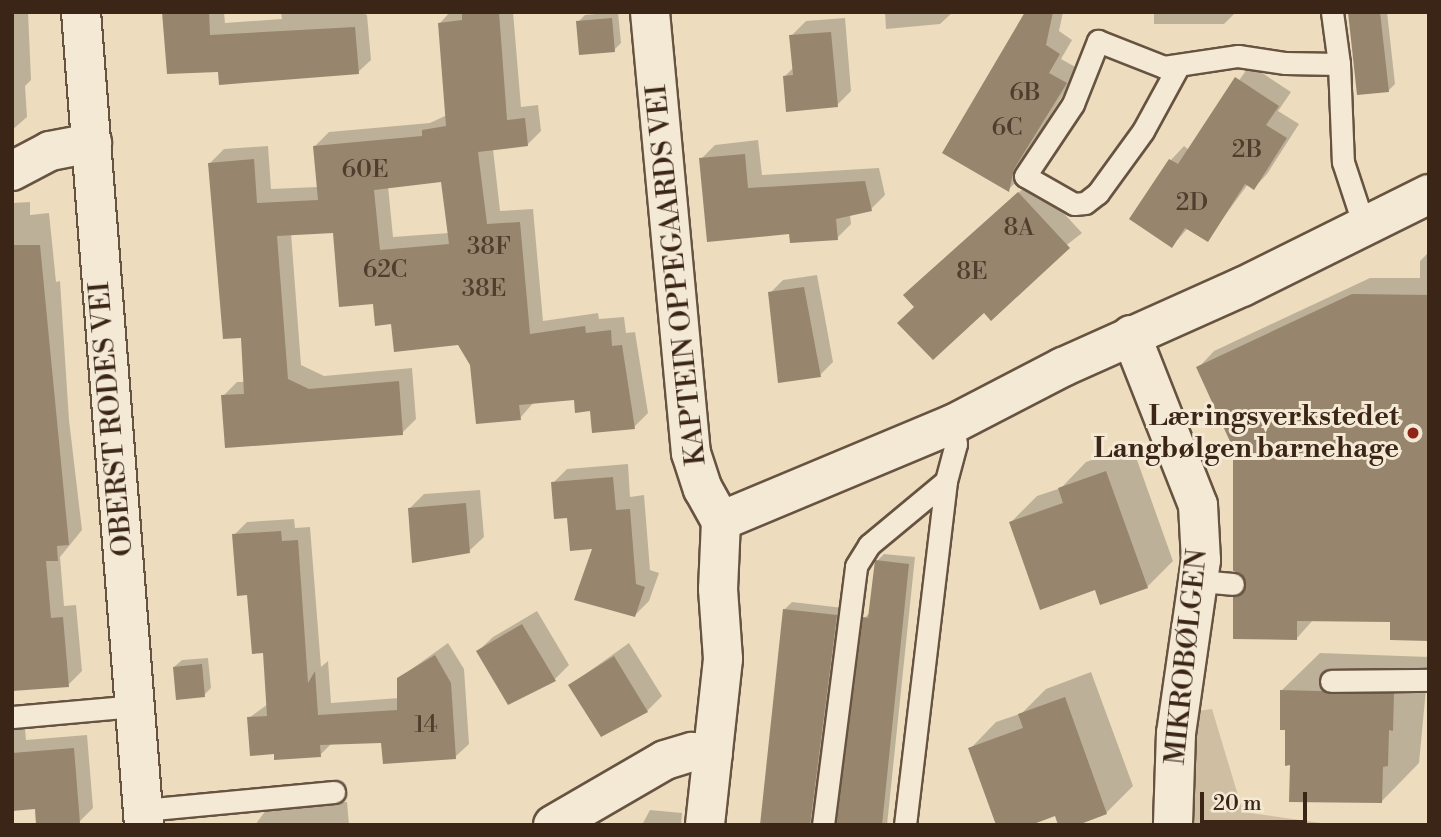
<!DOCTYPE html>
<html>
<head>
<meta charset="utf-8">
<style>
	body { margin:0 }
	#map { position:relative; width:1441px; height:837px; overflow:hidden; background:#edddbe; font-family:"Libre Bodoni",serif }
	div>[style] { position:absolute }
	.green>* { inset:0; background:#cfbea2 }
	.shadow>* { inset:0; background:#0003 }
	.building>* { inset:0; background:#97856e }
	.roads { filter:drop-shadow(2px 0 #675341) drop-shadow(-2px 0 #675341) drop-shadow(0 2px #675341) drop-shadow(0 -2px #675341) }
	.service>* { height:21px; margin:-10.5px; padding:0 10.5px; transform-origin:10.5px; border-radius:10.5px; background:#f3e9d5 }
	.minor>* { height:38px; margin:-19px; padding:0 19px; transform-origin:19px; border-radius:19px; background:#f3e9d5 }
	.tertiary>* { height:38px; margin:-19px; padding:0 19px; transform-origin:19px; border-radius:19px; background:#f3e9d5 }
	.dots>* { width:19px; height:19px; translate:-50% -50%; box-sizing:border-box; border:4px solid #f3e9d5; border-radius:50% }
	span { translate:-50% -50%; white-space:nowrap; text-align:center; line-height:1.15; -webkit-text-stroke:6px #f3e9d5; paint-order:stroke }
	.number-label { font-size:24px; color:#513d2d }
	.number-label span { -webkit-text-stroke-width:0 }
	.street-label { font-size:28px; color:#3a2517 }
	.poi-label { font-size:28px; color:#3a2517; font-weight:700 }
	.right { translate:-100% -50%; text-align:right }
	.frame { position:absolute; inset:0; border:14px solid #3a2517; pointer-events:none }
	.scale { position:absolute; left:1200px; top:792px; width:107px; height:32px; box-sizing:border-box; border:4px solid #3a2517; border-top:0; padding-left:9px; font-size:21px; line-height:24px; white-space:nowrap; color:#3a2517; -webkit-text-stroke:5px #f3e9d5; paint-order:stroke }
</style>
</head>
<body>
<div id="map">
	<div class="green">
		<div style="clip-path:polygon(1212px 709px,1243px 812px,1335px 825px,1190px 825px,1190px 712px)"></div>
	</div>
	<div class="shadow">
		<div style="clip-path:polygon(12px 12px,28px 12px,31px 80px,25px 86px,27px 117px,12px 130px)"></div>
		<div style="clip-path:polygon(164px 12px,224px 12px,225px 23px,282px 19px,281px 12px,360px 12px,367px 15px,371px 60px,358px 72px,220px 70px)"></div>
		<div style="clip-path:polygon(evenodd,450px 12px,513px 12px,521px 107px,538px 105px,541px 131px,527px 145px,493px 149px,500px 211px,533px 209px,543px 321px,598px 313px,599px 319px,624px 317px,626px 333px,635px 332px,648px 413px,634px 427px,575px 398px,534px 402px,520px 418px,471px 364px,458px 343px,393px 322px,375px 302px,334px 231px,291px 233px,301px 365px,324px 376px,412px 368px,416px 419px,402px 433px,223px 396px,237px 382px,245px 382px,242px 337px,210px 163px,224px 149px,268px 146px,271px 189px,318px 187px,315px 146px,329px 132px,430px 123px,447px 115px,440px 23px,450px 12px,443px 180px,449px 233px,393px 237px,388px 186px,443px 180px)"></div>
		<div style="clip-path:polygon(618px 12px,621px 43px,614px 50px,578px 22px,585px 15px)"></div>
		<div style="clip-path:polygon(885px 12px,953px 12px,940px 24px,886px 29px)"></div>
		<div style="clip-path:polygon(1019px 12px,1063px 12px,1059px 31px,1072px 40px,1061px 59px,1079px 69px,1027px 153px,1022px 176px,1008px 190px,1026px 14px)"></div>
		<div style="clip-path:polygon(1154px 12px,1236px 12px,1224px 24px,1154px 24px)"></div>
		<div style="clip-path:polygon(1350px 12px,1387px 12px,1395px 84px,1388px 91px)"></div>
		<div style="clip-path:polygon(845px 18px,851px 91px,837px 105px,784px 77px,794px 67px,791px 36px,806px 21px)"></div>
		<div style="clip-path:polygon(1250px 65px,1291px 92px,1278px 111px,1299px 124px,1267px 174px,1254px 188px,1248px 184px,1207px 240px,1188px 228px,1172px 246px,1131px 219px,1171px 160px,1184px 146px,1189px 150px)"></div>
		<div style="clip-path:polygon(758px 140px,762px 175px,879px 168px,885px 195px,871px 209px,850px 214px,851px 224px,837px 238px,791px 232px,701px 159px,715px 145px)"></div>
		<div style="clip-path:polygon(1033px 180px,1082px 233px,984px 310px,916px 306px,919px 281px)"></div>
		<div style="clip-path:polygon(30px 202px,30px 215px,49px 213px,56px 282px,60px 281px,69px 420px,82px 530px,60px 557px,64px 606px,76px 605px,82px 671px,68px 685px,12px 662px,12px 203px)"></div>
		<div style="clip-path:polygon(1429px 252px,1429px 639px,1392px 620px,1313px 620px,1297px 638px,1235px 598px,1248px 585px,1235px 447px,1198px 368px,1214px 351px,1370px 278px,1420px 278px,1420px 261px)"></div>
		<div style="clip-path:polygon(817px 275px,833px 362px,820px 375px,770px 293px,783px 280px)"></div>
		<div style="clip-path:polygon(1132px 446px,1173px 561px,1147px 587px,1011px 522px,1037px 496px,1061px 488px,1086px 462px)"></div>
		<div style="clip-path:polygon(628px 464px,630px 497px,644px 495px,650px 570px,659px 573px,649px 601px,635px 615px,553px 483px,567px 469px)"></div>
		<div style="clip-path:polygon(480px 490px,484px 537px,469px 551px,409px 509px,424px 494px)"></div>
		<div style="clip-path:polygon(294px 519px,295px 528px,310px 527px,321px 667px,328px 661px,331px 703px,399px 698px,399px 678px,448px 643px,464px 669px,469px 744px,455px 757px,383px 741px,332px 743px,320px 755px,275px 752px,249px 718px,268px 704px,264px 651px,234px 535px,247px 522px)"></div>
		<div style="clip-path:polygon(884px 554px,915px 557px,887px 825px,838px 825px,864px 618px,870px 613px,877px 561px)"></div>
		<div style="clip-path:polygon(792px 602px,843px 608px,820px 825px,762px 825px,785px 609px)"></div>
		<div style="clip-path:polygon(537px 611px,569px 665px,555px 679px,478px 651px,493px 637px)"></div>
		<div style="clip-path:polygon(629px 643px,662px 696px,647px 711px,602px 735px,570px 685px)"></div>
		<div style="clip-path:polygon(1320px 653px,1429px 657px,1419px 763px,1382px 801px,1292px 763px,1282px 690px)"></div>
		<div style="clip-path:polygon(208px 658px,211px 688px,204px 695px,174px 667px,182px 660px)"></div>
		<div style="clip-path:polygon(1091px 672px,1133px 786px,1106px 813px,1056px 814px,970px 749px,996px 722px,1022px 713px,1046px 689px)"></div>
		<div style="clip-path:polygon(12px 713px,24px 717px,26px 740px,87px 735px,93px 808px,79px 822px,38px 825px,37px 807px,12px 794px)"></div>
		<div style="clip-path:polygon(347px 802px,349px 825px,255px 825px,269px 806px)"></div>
		<div style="clip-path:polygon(650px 810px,682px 813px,681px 825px,642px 825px)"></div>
	</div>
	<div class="building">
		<div style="clip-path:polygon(162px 12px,209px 12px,210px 35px,355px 27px,359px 74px,219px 85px,218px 72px,167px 74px)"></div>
		<div style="clip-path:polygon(evenodd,462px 12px,499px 12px,507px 120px,525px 118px,528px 146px,478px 152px,487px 224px,520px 222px,530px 334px,585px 326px,586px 333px,611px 330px,612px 346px,622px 345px,635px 429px,592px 433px,590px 411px,575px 413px,574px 400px,519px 405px,521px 420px,476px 424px,470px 365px,458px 345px,394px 352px,391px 324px,375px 326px,373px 304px,339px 307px,333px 233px,277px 236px,288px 379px,309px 389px,399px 381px,403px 435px,225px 448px,221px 395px,244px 394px,241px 338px,223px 339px,208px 163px,254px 159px,257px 203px,318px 200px,313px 146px,422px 136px,422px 130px,446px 126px,438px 23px,462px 20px,462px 12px,441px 182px,449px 244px,380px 250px,374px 190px,441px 182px)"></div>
		<div style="clip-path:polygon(1025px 12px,1053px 12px,1046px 45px,1060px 54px,1049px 73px,1067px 83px,1014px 169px,1009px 192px,942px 153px)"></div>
		<div style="clip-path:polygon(1348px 12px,1380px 12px,1389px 92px,1357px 95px)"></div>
		<div style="clip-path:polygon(612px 18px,615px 52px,579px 55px,576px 21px)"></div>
		<div style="clip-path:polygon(831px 32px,838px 107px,786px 112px,783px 76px,793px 75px,789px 35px)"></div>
		<div style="clip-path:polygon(1235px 77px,1279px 106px,1266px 125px,1287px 138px,1254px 190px,1245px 184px,1208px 242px,1185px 228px,1172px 248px,1129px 219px,1169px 159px,1178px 164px)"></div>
		<div style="clip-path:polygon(745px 154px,748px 188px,865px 181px,872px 211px,836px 219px,838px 240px,790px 243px,789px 234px,707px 242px,699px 158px)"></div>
		<div style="clip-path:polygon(1018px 192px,1070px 248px,991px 321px,984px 313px,933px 360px,897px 323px,914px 307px,903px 295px)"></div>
		<div style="clip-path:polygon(12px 245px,40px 245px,69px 545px,57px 546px,58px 561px,46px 561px,51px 618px,63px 617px,69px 687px,12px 691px)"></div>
		<div style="clip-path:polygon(804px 287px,821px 377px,778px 383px,768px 292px)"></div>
		<div style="clip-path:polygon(1352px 294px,1429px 295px,1429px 641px,1390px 640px,1390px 622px,1297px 621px,1297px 640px,1233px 639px,1233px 597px,1243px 592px,1246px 584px,1241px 574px,1233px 571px,1233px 448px,1196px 367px)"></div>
		<div style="clip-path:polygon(1106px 471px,1148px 588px,1100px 605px,1095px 590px,1040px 610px,1009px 522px,1063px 503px,1058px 488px)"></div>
		<div style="clip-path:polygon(613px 477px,616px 510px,630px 509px,636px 584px,645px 587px,635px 617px,574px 600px,592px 549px,570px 551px,567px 518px,554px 519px,551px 482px)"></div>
		<div style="clip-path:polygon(466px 503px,470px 553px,412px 563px,408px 508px)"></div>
		<div style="clip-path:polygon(281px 531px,282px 541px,298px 540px,308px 683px,315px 671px,318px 715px,397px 710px,397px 678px,435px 655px,451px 683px,456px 759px,383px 764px,381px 743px,320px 745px,321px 757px,274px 760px,274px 754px,250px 756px,247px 717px,267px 716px,263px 653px,252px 654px,247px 595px,237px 596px,232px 534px)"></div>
		<div style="clip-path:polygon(875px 560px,909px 564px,882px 825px,836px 825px,863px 617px,868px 618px)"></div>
		<div style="clip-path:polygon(783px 609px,837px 615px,810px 825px,760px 825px)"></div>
		<div style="clip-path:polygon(522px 624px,556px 681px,508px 705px,476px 651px)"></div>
		<div style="clip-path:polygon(614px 656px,648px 712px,601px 737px,568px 685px)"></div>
		<div style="clip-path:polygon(202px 664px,205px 697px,176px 700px,173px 667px)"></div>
		<div style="clip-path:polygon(1280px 690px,1394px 693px,1393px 731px,1389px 730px,1388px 766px,1383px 767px,1382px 803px,1289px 802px,1290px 765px,1285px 766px,1285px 730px,1280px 730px)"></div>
		<div style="clip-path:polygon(1065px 697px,1107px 814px,1078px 825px,1058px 825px,1055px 816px,1031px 825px,996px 825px,968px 748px,1023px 728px,1018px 714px)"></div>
		<div style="clip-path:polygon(74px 748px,80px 823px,36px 825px,35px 809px,12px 811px,12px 753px)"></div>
	</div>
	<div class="roads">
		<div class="service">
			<div style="left:1332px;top:12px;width:52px;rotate:82.3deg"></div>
			<div style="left:1339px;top:64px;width:98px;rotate:87.7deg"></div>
			<div style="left:1343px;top:162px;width:67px;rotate:71.8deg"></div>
			<div style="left:1179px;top:65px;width:75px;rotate:118.6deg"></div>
			<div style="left:1143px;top:131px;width:77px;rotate:126deg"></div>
			<div style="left:1098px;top:193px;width:16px;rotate:142deg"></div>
			<div style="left:1085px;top:203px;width:11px;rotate:175deg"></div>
			<div style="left:1074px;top:204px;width:56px;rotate:-150.3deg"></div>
			<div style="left:1025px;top:176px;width:87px;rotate:-56.3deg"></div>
			<div style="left:1073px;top:104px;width:68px;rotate:-68.4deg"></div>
			<div style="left:1098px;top:41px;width:71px;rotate:21.5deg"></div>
			<div style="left:1164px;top:67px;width:75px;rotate:-8.5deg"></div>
			<div style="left:1238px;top:56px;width:48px;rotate:8.5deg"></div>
			<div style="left:1285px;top:63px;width:54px;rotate:1.1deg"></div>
			<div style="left:1199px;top:581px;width:34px;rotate:5deg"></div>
			<div style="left:1331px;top:681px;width:98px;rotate:-0.6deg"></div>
			<div style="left:12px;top:717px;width:123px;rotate:-5.1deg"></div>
			<div style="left:143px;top:810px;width:192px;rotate:-5.4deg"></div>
			<div style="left:823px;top:825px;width:261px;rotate:-82.7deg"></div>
			<div style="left:856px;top:566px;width:25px;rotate:-58deg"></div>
			<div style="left:869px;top:545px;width:100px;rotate:-39.7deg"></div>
			<div style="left:905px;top:825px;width:346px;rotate:-83.2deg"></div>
			<div style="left:946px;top:481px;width:38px;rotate:-75deg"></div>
			<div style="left:956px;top:444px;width:20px;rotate:-99deg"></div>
		</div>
		<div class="minor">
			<div style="left:650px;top:12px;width:443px;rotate:84.7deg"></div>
			<div style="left:691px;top:453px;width:38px;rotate:72deg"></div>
			<div style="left:703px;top:489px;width:37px;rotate:61deg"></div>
			<div style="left:721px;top:521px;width:68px;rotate:92.5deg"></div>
			<div style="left:718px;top:589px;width:70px;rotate:85.9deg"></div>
			<div style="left:723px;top:659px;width:167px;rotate:96.2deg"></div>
			<div style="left:12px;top:171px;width:43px;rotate:-27.8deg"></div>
			<div style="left:50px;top:151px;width:43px;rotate:-10.8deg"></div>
			<div style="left:1131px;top:335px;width:183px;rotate:68.5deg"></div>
			<div style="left:1198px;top:505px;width:55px;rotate:86.9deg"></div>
			<div style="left:1201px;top:560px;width:175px;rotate:98.2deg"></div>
			<div style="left:1176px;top:733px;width:92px;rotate:91.9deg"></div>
			<div style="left:721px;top:521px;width:251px;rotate:-22.7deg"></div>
			<div style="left:953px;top:424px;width:124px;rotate:-27.4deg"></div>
			<div style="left:1063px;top:367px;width:196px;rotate:-24.1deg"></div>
			<div style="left:1242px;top:287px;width:209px;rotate:-26.4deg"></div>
			<div style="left:553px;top:825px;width:129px;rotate:-30.1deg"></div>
			<div style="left:665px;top:760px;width:28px;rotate:-17deg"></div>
			<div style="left:692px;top:752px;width:21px;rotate:5deg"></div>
		</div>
		<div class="tertiary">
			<div style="left:81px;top:12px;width:815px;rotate:85.57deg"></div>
		</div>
	</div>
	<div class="dots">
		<div style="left:1413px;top:433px;background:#8f2418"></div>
	</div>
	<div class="number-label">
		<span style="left:1025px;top:94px">6B</span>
		<span style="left:1007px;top:129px">6C</span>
		<span style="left:1247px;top:151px">2B</span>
		<span style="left:365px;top:171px">60E</span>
		<span style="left:1192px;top:204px">2D</span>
		<span style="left:1019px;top:229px">8A</span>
		<span style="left:489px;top:248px">38F</span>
		<span style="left:385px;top:271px">62C</span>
		<span style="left:972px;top:273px">8E</span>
		<span style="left:484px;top:290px">38E</span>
		<span style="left:426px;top:726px">14</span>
	</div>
	<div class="street-label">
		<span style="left:677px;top:275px;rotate:-96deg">KAPTEIN OPPEGAARDS VEI</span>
		<span style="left:112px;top:419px;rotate:-95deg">OBERST RODES VEI</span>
		<span style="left:1187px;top:657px;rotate:-84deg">MIKROBØLGEN</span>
	</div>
	<div class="poi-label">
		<span class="right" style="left:1399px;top:433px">Læringsverkstedet<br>Langbølgen barnehage</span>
	</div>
	<div class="frame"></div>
	<div class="scale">20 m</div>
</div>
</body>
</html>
